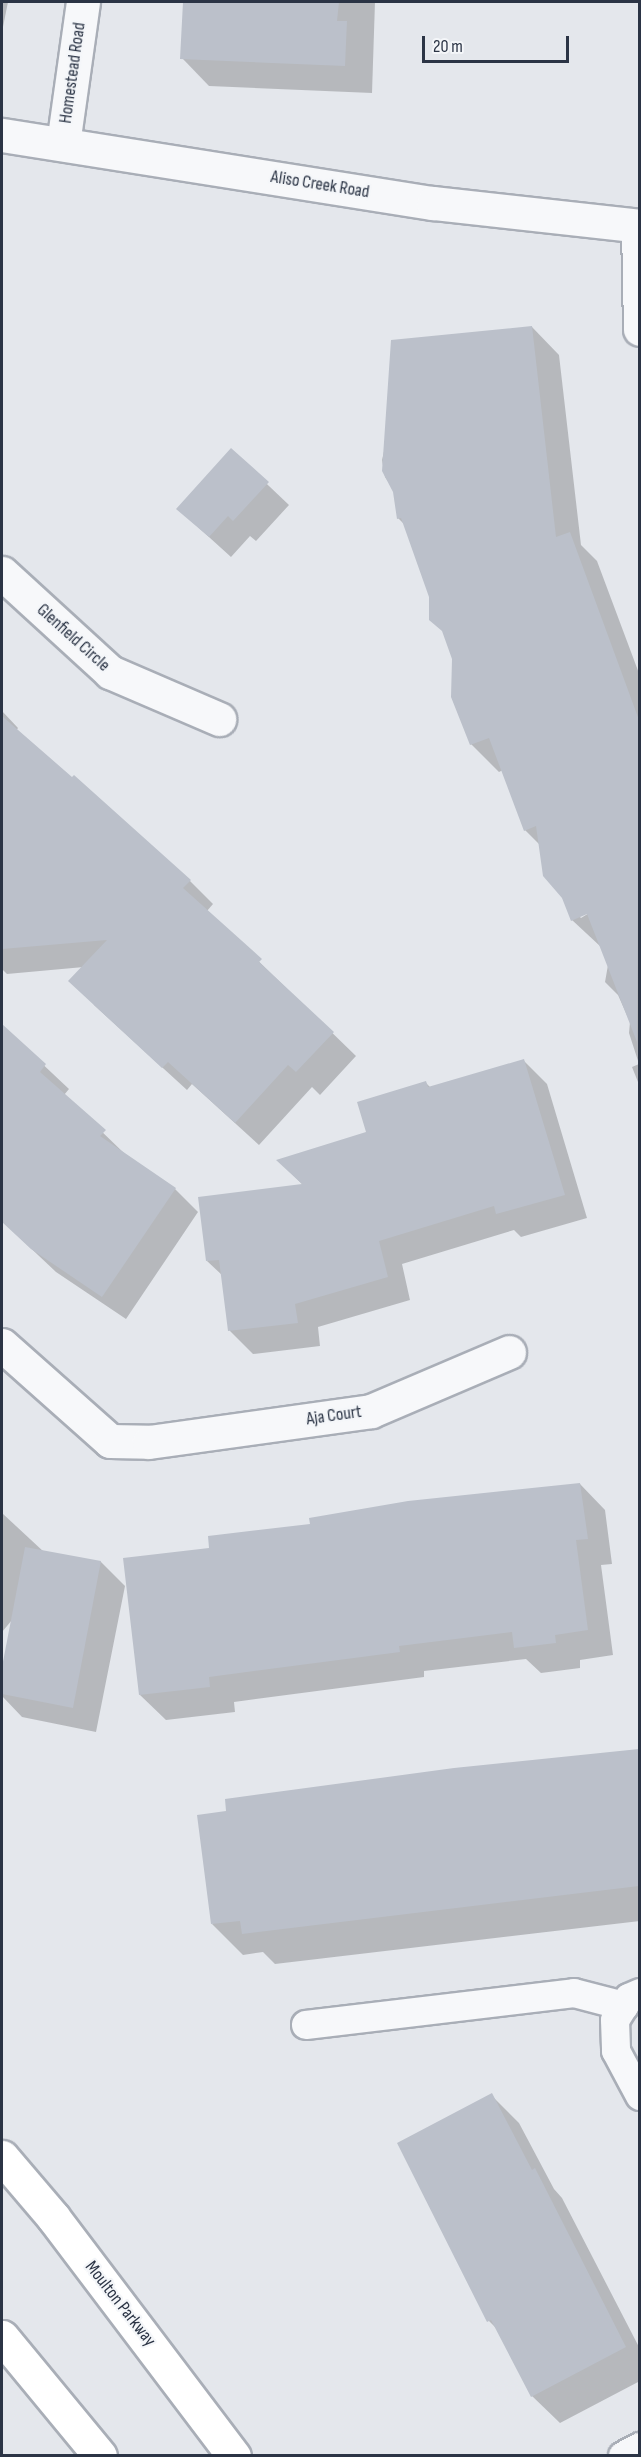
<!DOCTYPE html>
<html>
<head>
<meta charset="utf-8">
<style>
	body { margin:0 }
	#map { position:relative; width:641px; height:2457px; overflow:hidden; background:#e4e7ec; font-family:"Sofia Sans Condensed",sans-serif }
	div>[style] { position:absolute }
	.shadow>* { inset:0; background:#0003 }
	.building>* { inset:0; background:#bbc0ca }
	.roads { filter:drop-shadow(2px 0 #a9aeb7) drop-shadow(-2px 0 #a9aeb7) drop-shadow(0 2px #a9aeb7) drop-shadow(0 -2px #a9aeb7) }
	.service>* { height:28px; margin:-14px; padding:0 14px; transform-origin:14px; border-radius:14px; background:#f7f8fa }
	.minor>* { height:33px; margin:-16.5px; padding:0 16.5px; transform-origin:16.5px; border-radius:16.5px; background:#f7f8fa }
	.tertiary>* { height:33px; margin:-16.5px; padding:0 16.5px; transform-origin:16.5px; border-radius:16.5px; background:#f7f8fa }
	.primary>* { height:33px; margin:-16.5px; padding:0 16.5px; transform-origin:16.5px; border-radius:16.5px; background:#fff }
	span { translate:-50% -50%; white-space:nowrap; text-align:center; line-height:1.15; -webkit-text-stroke:4.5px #f4f6f9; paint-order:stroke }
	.street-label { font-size:18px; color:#2b3445 }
	.frame { position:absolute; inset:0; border:3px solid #2b3445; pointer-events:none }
	.scale { position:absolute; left:422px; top:36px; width:147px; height:27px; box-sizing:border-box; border:3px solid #2b3445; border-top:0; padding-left:8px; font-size:18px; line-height:21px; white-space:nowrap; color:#2b3445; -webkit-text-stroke:4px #f4f6f9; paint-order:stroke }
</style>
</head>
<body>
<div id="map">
	<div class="shadow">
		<div style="clip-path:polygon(2px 2px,8px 2px,2px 32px)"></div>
		<div style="clip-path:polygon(184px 2px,375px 2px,372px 93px,209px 86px,182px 58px)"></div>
		<div style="clip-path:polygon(evenodd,532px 327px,559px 355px,581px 545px,597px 561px,640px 676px,640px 1087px,632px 1067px,639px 1064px,629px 1033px,630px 1022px,618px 995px,605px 982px,608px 965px,601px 947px,572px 920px,540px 845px,525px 830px,503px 770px,499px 772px,471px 744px,453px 659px,404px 524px,398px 518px,395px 491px,385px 477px,382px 460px,388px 435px,532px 327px,594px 910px,581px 918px,579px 916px,594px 910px)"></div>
		<div style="clip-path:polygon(231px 450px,289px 505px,256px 541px,250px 536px,231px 557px,178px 509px)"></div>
		<div style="clip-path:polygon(2px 711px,18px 728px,16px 731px,190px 881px,213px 904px,207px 911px,356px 1056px,320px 1095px,312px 1087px,259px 1145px,192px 1084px,187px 1090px,94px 1005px,84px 967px,7px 974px,2px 969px)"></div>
		<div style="clip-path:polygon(2px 1026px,69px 1089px,64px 1095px,127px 1156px,175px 1189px,198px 1212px,126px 1319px,56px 1272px,2px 1221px)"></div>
		<div style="clip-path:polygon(524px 1061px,547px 1084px,587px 1218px,521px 1237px,514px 1230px,402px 1264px,410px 1300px,318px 1327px,320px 1346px,253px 1354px,230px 1331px,223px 1276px,207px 1261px,303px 1185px,279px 1161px,368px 1133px,426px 1083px,431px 1088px)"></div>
		<div style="clip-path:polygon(580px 1484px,605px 1510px,612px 1564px,601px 1565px,613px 1655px,580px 1660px,580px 1668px,541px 1673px,526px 1659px,424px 1671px,424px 1677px,234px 1702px,235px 1712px,166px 1720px,140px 1695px,211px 1549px,312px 1525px)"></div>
		<div style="clip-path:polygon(2px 1513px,44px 1552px,101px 1562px,125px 1586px,96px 1732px,22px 1717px,2px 1696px,2px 1674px,12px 1620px,2px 1632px)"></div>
		<div style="clip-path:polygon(640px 1750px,640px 1921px,275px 1964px,263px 1952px,243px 1955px,212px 1924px,454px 1769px)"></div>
		<div style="clip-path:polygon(491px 2095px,519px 2123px,554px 2189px,562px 2198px,640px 2349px,640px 2381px,560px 2423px,532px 2396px,497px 2329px,489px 2321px)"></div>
	</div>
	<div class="building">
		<div style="clip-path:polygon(183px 2px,339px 2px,337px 21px,347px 21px,345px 66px,180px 59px)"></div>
		<div style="clip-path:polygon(532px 326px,556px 537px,570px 532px,639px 720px,637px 1042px,587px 914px,571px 921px,562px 898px,543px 876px,536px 826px,524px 831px,489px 738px,470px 745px,451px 697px,452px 659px,442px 631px,429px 620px,429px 597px,401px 518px,397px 519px,393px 492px,382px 471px,391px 340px)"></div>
		<div style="clip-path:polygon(231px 448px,269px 482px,233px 521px,228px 516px,209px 537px,176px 509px)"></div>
		<div style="clip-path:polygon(2px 716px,72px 777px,74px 775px,191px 880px,183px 888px,262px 959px,259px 962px,334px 1032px,296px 1072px,288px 1065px,235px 1123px,168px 1062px,162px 1068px,68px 981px,107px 940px,2px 949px)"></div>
		<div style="clip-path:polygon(2px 1024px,46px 1064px,40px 1072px,106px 1130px,100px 1136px,176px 1188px,102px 1297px,31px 1249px,2px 1222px)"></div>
		<div style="clip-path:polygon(524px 1059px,565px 1195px,496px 1214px,494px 1206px,379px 1241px,388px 1277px,295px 1304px,298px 1323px,228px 1331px,219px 1260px,206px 1261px,198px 1197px,302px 1184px,276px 1160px,366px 1132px,357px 1102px,426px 1081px,428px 1087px)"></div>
		<div style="clip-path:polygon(580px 1483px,588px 1539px,576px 1540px,588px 1630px,555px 1635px,556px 1643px,514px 1648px,512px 1632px,399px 1646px,400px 1652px,209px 1677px,210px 1687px,139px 1695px,123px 1558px,209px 1548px,208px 1536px,310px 1524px,309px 1518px,408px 1501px)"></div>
		<div style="clip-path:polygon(25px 1547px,101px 1561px,73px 1708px,2px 1694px,2px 1667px)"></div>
		<div style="clip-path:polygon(639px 1749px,639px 1886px,242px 1934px,240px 1921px,211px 1924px,197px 1815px,226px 1811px,225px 1799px,454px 1768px)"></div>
		<div style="clip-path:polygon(492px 2093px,532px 2170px,535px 2168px,626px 2347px,531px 2397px,491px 2320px,487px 2322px,397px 2143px)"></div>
	</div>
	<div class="roads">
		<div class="service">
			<div style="left:640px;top:1993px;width:12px;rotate:156deg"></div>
			<div style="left:629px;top:1998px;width:26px;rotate:122deg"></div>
			<div style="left:615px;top:2020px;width:31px;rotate:88deg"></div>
			<div style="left:616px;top:2051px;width:51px;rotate:61.9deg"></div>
			<div style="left:306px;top:2025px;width:270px;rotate:-6.8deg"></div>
			<div style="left:574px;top:1993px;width:52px;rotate:14.6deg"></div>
			<div style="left:623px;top:2456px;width:19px;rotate:-28deg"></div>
		</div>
		<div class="minor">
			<div style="left:63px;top:144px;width:143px;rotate:-82deg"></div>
			<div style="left:638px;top:226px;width:103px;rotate:88.9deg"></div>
			<div style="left:2px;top:573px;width:147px;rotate:42.5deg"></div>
			<div style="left:110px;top:672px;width:119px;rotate:23.3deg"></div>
			<div style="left:2px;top:1345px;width:144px;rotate:41.6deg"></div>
			<div style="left:110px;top:1441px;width:39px;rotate:1deg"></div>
			<div style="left:149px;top:1442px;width:224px;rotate:-7.9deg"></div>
			<div style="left:371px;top:1411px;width:150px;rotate:-23.1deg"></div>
		</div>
		<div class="tertiary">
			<div style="left:2px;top:135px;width:436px;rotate:9deg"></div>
			<div style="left:433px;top:203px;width:208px;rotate:6.3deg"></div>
		</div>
		<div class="primary">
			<div style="left:2px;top:2157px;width:79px;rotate:49.6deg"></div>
			<div style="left:53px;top:2217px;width:300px;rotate:52.9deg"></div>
			<div style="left:2px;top:2337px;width:154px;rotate:50.5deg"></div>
		</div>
	</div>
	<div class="street-label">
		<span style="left:73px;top:73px;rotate:-82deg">Homestead Road</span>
		<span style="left:320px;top:185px;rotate:9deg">Aliso Creek Road</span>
		<span style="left:73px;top:638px;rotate:42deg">Glenfield Circle</span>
		<span style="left:334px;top:1416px;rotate:-8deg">Aja Court</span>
		<span style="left:120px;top:2304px;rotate:52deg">Moulton Parkway</span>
	</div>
	<div class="frame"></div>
	<div class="scale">20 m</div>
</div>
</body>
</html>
